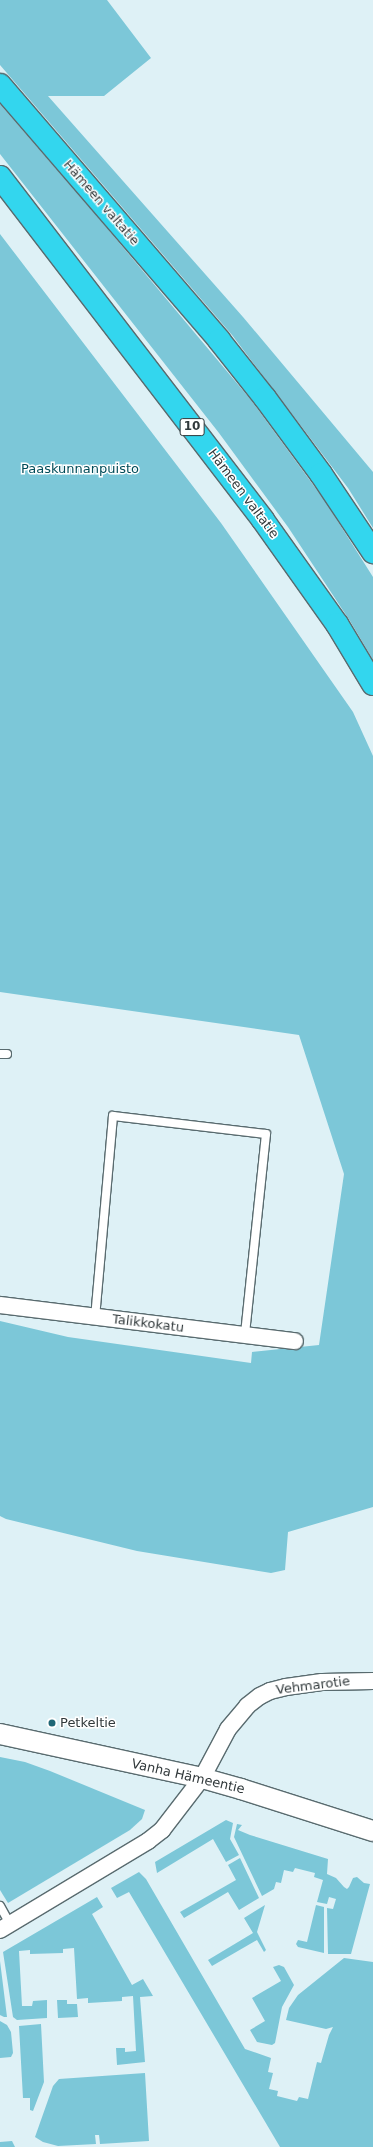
<!DOCTYPE html>
<html>
<head>
<meta charset="utf-8">
<style>
	body { margin:0 }
	#map { position:relative; width:373px; height:2147px; overflow:hidden; background:#def1f6; font-family:"DejaVu Sans",sans-serif }
	div>[style] { position:absolute }
	.green>* { inset:0; background:#7cc7d8 }
	.roads { filter:drop-shadow(1px 0 #596b6f) drop-shadow(-1px 0 #596b6f) drop-shadow(0 1px #596b6f) drop-shadow(0 -1px #596b6f) }
	.service>* { height:8px; margin:-4px; padding:0 4px; transform-origin:4px; border-radius:4px; background:#fff }
	.minor>* { height:16px; margin:-8px; padding:0 8px; transform-origin:8px; border-radius:8px; background:#fff }
	.tertiary>* { height:20px; margin:-10px; padding:0 10px; transform-origin:10px; border-radius:10px; background:#fff }
	.trunk>* { height:22px; margin:-11px; padding:0 11px; transform-origin:11px; border-radius:11px; background:#33d6ee }
	.dots>* { width:11px; height:11px; translate:-50% -50%; box-sizing:border-box; border:2px solid #fff; border-radius:50% }
	span { translate:-50% -50%; white-space:nowrap; text-align:center; line-height:1.15; -webkit-text-stroke:3px #fff; paint-order:stroke }
	.shield-label span { padding:1px 3px; background:#fff; border:1px solid; border-radius:3px; -webkit-text-stroke-width:0 }
	.shield-label { font-size:12px; color:#31393b; font-weight:700 }
	.street-label { font-size:13px; color:#31393b }
	.park-label { font-size:13px; color:#004c59 }
	.poi-label { font-size:13px; color:#31393b }
	.left { translate:0 -50%; text-align:left }
</style>
</head>
<body>
<div id="map">
	<div class="green">
		<div style="clip-path:polygon(0 0,107px 0,151px 58px,104px 96px,48px 96px,243px 317px,373px 472px,373px 528px,348px 488px,232px 335px,0 65px)"></div>
		<div style="clip-path:polygon(0 104px,101px 221px,251px 400px,325px 501px,373px 577px,373px 660px,350px 621px,288px 527px,219px 433px,0 154px)"></div>
		<div style="clip-path:polygon(0 234px,221px 523px,353px 712px,373px 756px,373px 1507px,288px 1532px,285px 1570px,271px 1573px,137px 1551px,6px 1519px,0 1516px,0 1321px,68px 1337px,251px 1363px,252px 1352px,319px 1345px,344px 1174px,299px 1035px,0 992px)"></div>
		<div style="clip-path:polygon(0 1757px,25px 1762px,50px 1771px,145px 1810px,142px 1819px,130px 1830px,8px 1903px,0 1890px)"></div>
		<div style="clip-path:polygon(226px 1820px,233px 1823px,230px 1839px,239px 1855px,226px 1862px,213px 1839px,157px 1873px,155px 1862px)"></div>
		<div style="clip-path:polygon(237px 1824px,242px 1825px,238px 1830px,250px 1835px,328px 1859px,327px 1874px,336px 1878px,344px 1887px,347px 1889px,349px 1887px,353px 1878px,357px 1877px,364px 1883px,370px 1884px,351px 1954px,328px 1954px,327px 1908px,333px 1909px,336px 1899px,329px 1897px,327px 1904px,317px 1902px,323px 1880px,314px 1877px,315px 1873px,295px 1868px,293px 1872px,284px 1870px,281px 1883px,276px 1882px,274px 1889px,262px 1896px,234px 1837px)"></div>
		<div style="clip-path:polygon(240px 1858px,259px 1898px,239px 1910px,228px 1892px,184px 1918px,180px 1912px,236px 1880px,228px 1865px)"></div>
		<div style="clip-path:polygon(139px 1872px,146px 1879px,245px 2049px,271px 2058px,268px 2072px,273px 2073px,269px 2089px,278px 2091px,277px 2096px,297px 2101px,299px 2097px,308px 2099px,317px 2062px,321px 2063px,329px 2035px,333px 2027px,326px 2029px,286px 2020px,289px 2008px,298px 1995px,344px 1958px,373px 1962px,373px 2147px,280px 2147px,129px 1892px,117px 1898px,111px 1888px)"></div>
		<div style="clip-path:polygon(97px 1897px,103px 1907px,92px 1914px,132px 1985px,143px 1979px,153px 1996px,140px 1997px,145px 2062px,117px 2065px,116px 2048px,125px 2048px,125px 2052px,136px 2051px,133px 1996px,122px 1997px,122px 2001px,88px 2003px,88px 1998px,77px 1999px,74px 1948px,63px 1949px,63px 1953px,30px 1954px,30px 1950px,19px 1951px,22px 2006px,32px 2006px,33px 2001px,47px 2000px,47px 2018px,17px 2020px,13px 2017px,3px 1952px)"></div>
		<div style="clip-path:polygon(265px 1905px,257px 1932px,266px 1950px,264px 1952px,257px 1940px,212px 1966px,208px 1960px,253px 1933px,244px 1918px)"></div>
		<div style="clip-path:polygon(316px 1905px,324px 1907px,324px 1953px,298px 1947px,296px 1944px,298px 1940px,307px 1942px)"></div>
		<div style="clip-path:polygon(0 1961px,7px 2017px,4px 2017px,0 2015px)"></div>
		<div style="clip-path:polygon(279px 1965px,284px 1967px,294px 1985px,282px 2007px,275px 2043px,272px 2045px,257px 2042px,250px 2030px,265px 2021px,252px 1998px,281px 1981px,273px 1967px)"></div>
		<div style="clip-path:polygon(57px 2000px,67px 2000px,67px 2004px,77px 2004px,78px 2017px,58px 2018px)"></div>
		<div style="clip-path:polygon(0 2021px,7px 2025px,11px 2032px,13px 2053px,11px 2057px,0 2058px,0 2062px)"></div>
		<div style="clip-path:polygon(41px 2024px,44px 2082px,33px 2111px,30px 2110px,30px 2098px,23px 2098px,19px 2026px)"></div>
		<div style="clip-path:polygon(145px 2073px,149px 2141px,100px 2144px,99px 2135px,95px 2135px,96px 2144px,58px 2146px,43px 2142px,35px 2137px,53px 2086px,59px 2079px)"></div>
		<div style="clip-path:polygon(12px 2141px,15px 2147px,0 2147px,0 2142px)"></div>
	</div>
	<div class="roads">
		<div class="service">
			<div style="left:0;top:1054px;width:7px"></div>
			<div style="left:95px;top:1318px;width:203px;rotate:-84.9deg"></div>
			<div style="left:113px;top:1116px;width:154px;rotate:6.7deg"></div>
			<div style="left:266px;top:1134px;width:202px;rotate:96deg"></div>
			<div style="left:0;top:1906px;width:21px;rotate:61deg"></div>
		</div>
		<div class="minor">
			<div style="left:0;top:1305px;width:297px;rotate:7deg"></div>
			<div style="left:0;top:1930px;width:173px;rotate:-31deg"></div>
			<div style="left:148px;top:1841px;width:18px;rotate:-38deg"></div>
			<div style="left:162px;top:1830px;width:66px;rotate:-52.4deg"></div>
			<div style="left:202px;top:1778px;width:55px;rotate:-62deg"></div>
			<div style="left:228px;top:1729px;width:30px;rotate:-50deg"></div>
			<div style="left:247px;top:1706px;width:16px;rotate:-38deg"></div>
			<div style="left:260px;top:1696px;width:11px;rotate:-27deg"></div>
			<div style="left:270px;top:1691px;width:16px;rotate:-14deg"></div>
			<div style="left:286px;top:1687px;width:36px;rotate:-8deg"></div>
			<div style="left:322px;top:1682px;width:51px;rotate:-1.1deg"></div>
		</div>
		<div class="tertiary">
			<div style="left:0;top:1734px;width:207px;rotate:12.3deg"></div>
			<div style="left:202px;top:1778px;width:41px;rotate:15.8deg"></div>
			<div style="left:241px;top:1789px;width:139px;rotate:17.7deg"></div>
		</div>
		<div class="trunk">
			<div style="left:0;top:85px;width:336px;rotate:49.3deg"></div>
			<div style="left:219px;top:340px;width:74px;rotate:51.6deg"></div>
			<div style="left:265px;top:398px;width:94px;rotate:53.6deg"></div>
			<div style="left:321px;top:474px;width:94px;rotate:56.3deg"></div>
			<div style="left:0;top:177px;width:432px;rotate:52.5deg"></div>
			<div style="left:263px;top:520px;width:128px;rotate:54.6deg"></div>
			<div style="left:337px;top:624px;width:70px;rotate:59deg"></div>
		</div>
	</div>
	<div class="dots">
		<div style="left:52px;top:1723px;background:#206776"></div>
	</div>
	<div class="shield-label">
		<span style="left:192px;top:427px">10</span>
	</div>
	<div class="street-label">
		<span style="left:101px;top:203px;rotate:49deg">Hämeen valtatie</span>
		<span style="left:243px;top:494px;rotate:53deg">Hämeen valtatie</span>
		<span style="left:148px;top:1324px;rotate:7deg">Talikkokatu</span>
		<span style="left:313px;top:1686px;rotate:-7deg">Vehmarotie</span>
		<span style="left:188px;top:1777px;rotate:13deg">Vanha Hämeentie</span>
	</div>
	<div class="park-label">
		<span style="left:80px;top:469px">Paaskunnanpuisto</span>
	</div>
	<div class="poi-label">
		<span class="left" style="left:60px;top:1723px">Petkeltie</span>
	</div>
</div>
</body>
</html>
